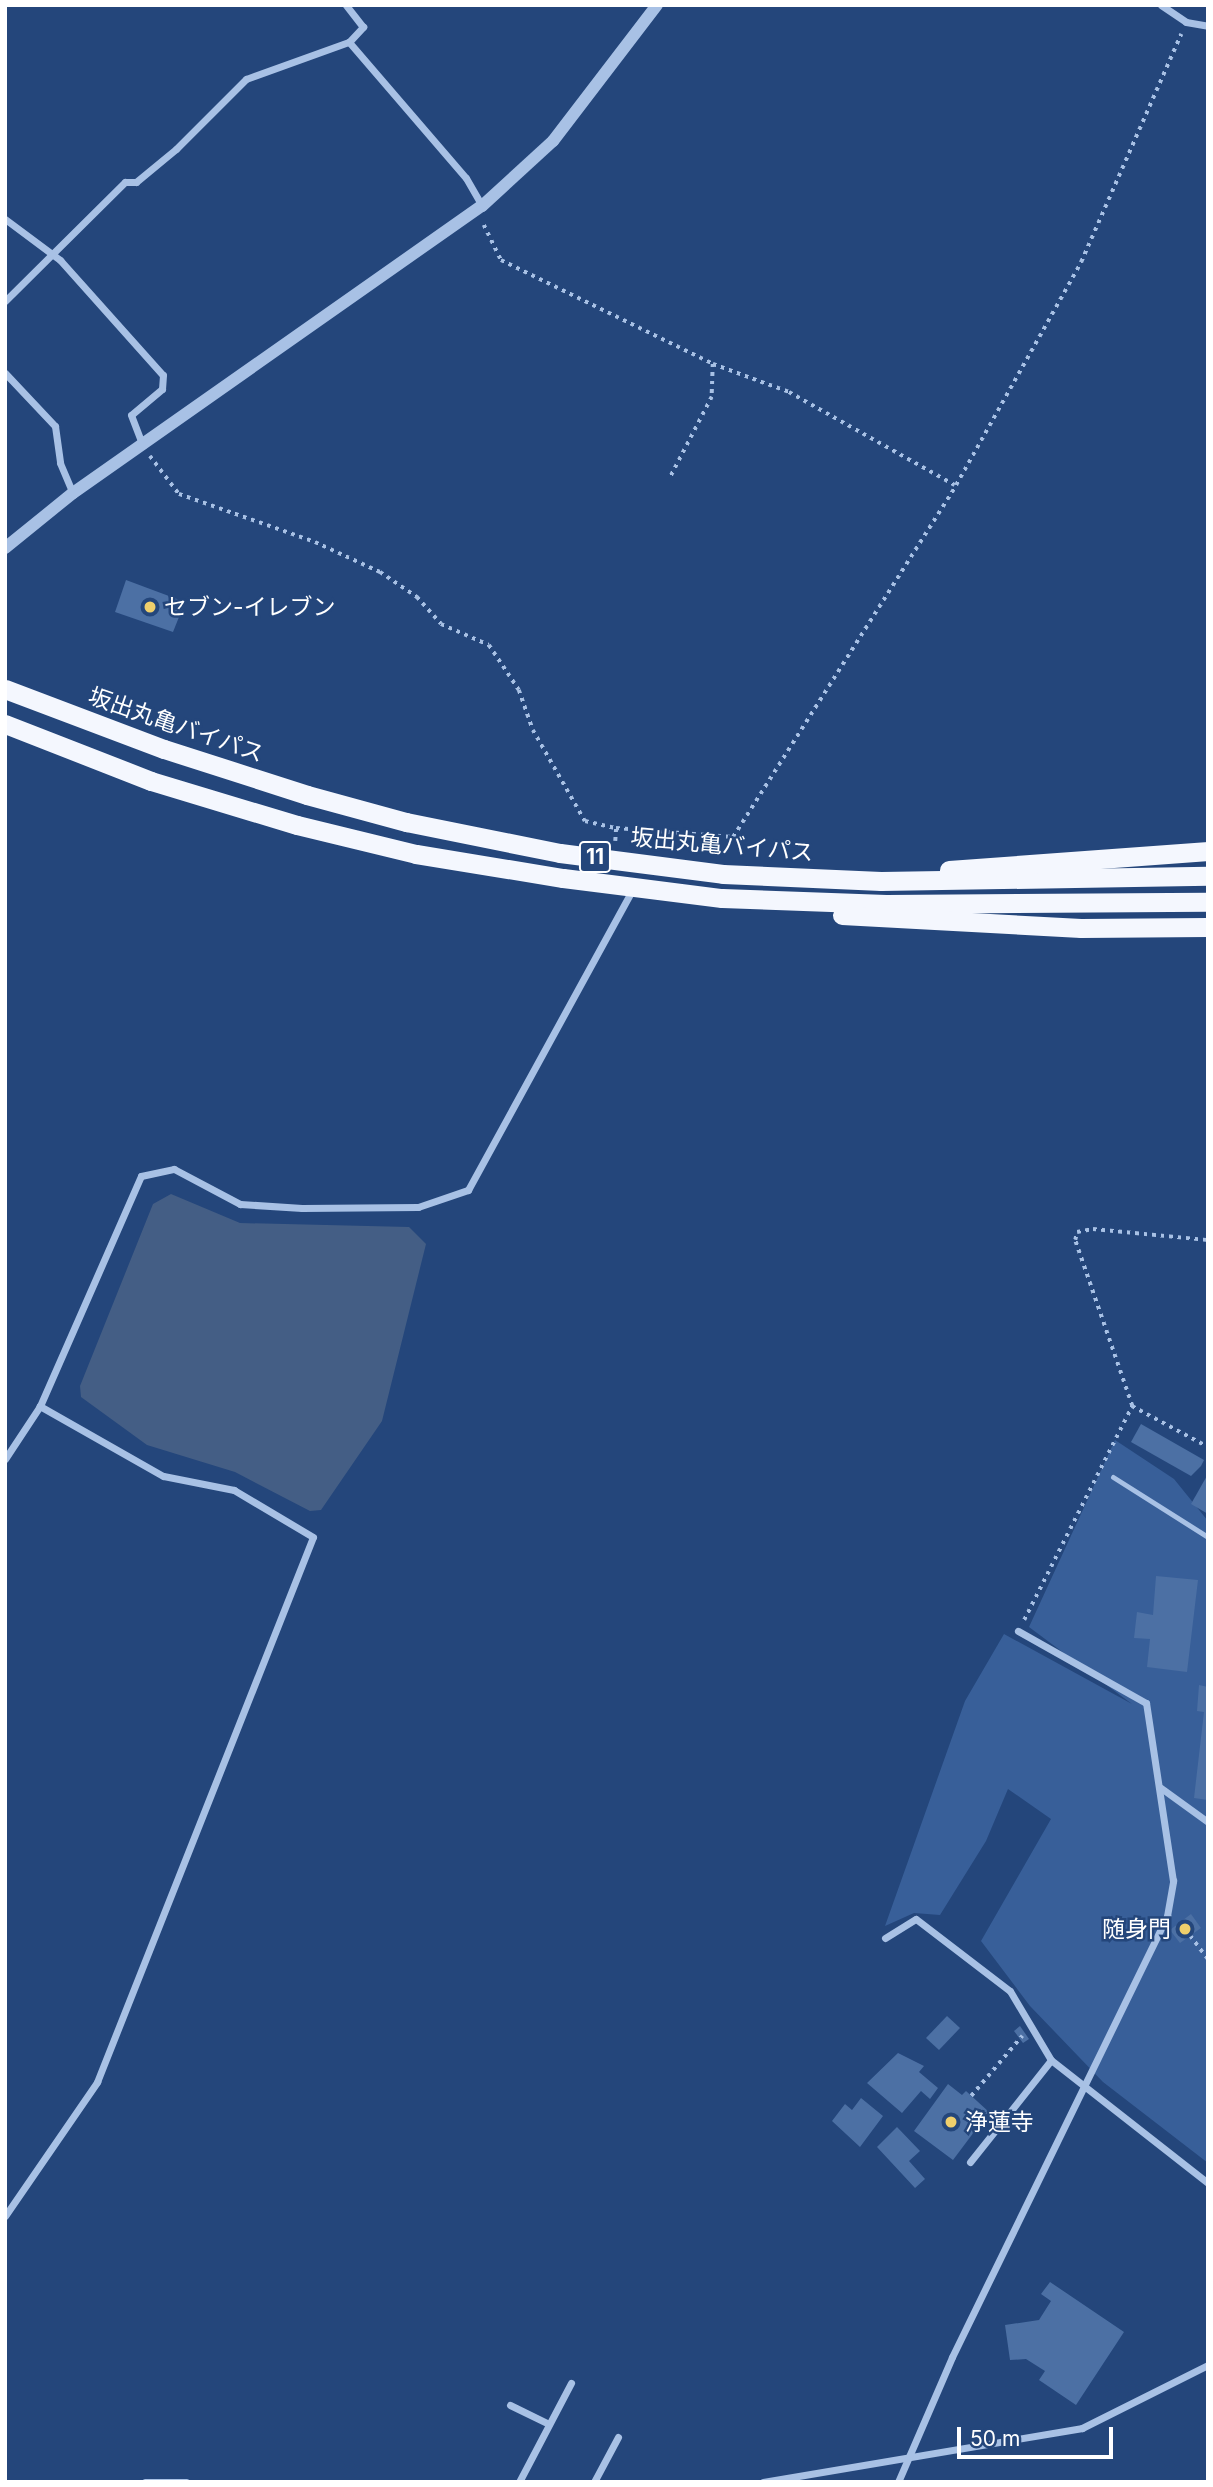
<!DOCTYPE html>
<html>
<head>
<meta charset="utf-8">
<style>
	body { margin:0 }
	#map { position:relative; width:1213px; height:2487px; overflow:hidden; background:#24467b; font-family:Inter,"Noto Sans JP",sans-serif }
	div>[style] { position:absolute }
	.green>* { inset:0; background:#385f99 }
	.water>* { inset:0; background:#445e85 }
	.building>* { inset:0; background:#4c70a4 }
	.path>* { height:3.5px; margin-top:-1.75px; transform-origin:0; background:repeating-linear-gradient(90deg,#a8c1e5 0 3.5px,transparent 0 8.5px) }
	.service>* { height:5px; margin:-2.5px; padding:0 2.5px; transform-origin:2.5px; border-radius:2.5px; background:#a8c1e5 }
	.minor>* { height:7px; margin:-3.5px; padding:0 3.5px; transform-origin:3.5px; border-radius:3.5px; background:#a8c1e5 }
	.tertiary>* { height:12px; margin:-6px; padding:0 6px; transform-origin:6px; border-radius:6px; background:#a8c1e5 }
	.trunk>* { height:19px; margin:-9.5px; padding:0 9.5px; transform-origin:9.5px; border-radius:9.5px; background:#f4f7fe }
	.dots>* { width:19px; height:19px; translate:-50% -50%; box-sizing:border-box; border:4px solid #24467b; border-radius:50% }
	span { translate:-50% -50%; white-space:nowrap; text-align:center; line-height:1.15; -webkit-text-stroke:5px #24467b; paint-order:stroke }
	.shield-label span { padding:2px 5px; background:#24467b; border:2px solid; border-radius:5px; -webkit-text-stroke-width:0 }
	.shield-label { font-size:21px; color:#fff; font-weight:700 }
	.poi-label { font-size:23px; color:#fff }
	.left { translate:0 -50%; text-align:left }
	.right { translate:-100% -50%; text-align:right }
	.street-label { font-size:23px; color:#fff }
	.frame { position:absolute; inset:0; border:7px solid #fff; pointer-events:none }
	.scale { position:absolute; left:957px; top:2427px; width:156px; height:32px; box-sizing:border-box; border:4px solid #fff; border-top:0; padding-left:9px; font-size:21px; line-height:24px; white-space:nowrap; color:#fff; -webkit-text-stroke:5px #24467b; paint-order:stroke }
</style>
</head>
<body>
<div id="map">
	<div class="green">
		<div style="clip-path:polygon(1115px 1440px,1174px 1479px,1208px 1521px,1208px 2163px,1103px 2082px,1030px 2006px,981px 1941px,1051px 1819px,1008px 1789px,986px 1841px,940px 1915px,914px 1913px,885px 1926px,965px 1701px,1004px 1634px,1132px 1704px,1029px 1627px)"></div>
	</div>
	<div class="water">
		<div style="clip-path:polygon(171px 1194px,240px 1223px,409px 1227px,426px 1244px,382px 1421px,321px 1510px,310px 1511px,235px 1472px,147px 1445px,81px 1397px,80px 1386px,153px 1204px)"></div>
	</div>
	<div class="building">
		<div style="clip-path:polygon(126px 580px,185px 602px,173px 632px,115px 612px)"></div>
		<div style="clip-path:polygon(1141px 1424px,1204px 1460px,1201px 1466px,1191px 1476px,1131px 1442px)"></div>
		<div style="clip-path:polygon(1208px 1474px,1208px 1514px,1191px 1504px)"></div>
		<div style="clip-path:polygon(1156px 1576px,1198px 1580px,1187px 1672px,1147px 1667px,1150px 1639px,1134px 1638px,1137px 1612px,1153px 1615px)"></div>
		<div style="clip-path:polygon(1199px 1685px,1208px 1687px,1208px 1800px,1194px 1798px,1204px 1712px,1197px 1711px)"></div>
		<div style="clip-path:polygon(1191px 1914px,1201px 1928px,1180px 1943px,1170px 1930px)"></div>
		<div style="clip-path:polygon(947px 2016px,960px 2028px,939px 2050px,926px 2038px)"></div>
		<div style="clip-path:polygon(1020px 2026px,1029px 2039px,1023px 2043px,1014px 2031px)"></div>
		<div style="clip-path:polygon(898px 2053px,924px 2066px,919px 2072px,938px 2088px,930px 2099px,921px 2091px,902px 2113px,867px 2083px)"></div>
		<div style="clip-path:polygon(948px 2084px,962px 2095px,966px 2091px,989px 2112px,953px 2160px,914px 2131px)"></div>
		<div style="clip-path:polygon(861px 2098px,883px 2116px,860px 2147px,832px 2121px,845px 2104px,852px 2110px)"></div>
		<div style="clip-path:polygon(897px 2127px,920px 2151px,909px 2161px,925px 2179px,915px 2188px,877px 2147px)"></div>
		<div style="clip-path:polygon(1050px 2282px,1124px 2332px,1076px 2405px,1039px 2380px,1045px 2371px,1026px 2359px,1010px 2360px,1005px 2325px,1039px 2320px,1051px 2301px,1041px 2294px)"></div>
	</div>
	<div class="path">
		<div style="left:484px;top:225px;width:39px;rotate:64deg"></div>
		<div style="left:501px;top:260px;width:236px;rotate:26.1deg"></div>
		<div style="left:713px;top:364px;width:33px;rotate:92deg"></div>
		<div style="left:712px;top:397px;width:91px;rotate:117.4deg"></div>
		<div style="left:713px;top:364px;width:81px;rotate:20.2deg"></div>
		<div style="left:789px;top:392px;width:190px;rotate:29.3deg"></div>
		<div style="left:150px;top:456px;width:48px;rotate:52.7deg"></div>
		<div style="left:179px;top:494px;width:144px;rotate:19.4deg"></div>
		<div style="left:315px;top:542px;width:72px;rotate:24.8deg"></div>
		<div style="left:380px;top:572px;width:45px;rotate:34deg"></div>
		<div style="left:417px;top:597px;width:36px;rotate:48deg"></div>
		<div style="left:441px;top:624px;width:52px;rotate:23.6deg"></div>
		<div style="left:489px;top:645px;width:54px;rotate:56.3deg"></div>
		<div style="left:519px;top:690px;width:42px;rotate:70.7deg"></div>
		<div style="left:533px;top:730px;width:105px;rotate:60.3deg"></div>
		<div style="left:585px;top:821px;width:32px;rotate:13deg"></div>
		<div style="left:615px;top:841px;width:13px;rotate:-86deg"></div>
		<div style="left:616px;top:828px;width:117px;rotate:4.4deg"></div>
		<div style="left:733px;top:837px;width:417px;rotate:-57.6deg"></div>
		<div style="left:956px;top:485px;width:256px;rotate:-60.7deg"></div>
		<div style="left:1081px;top:262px;width:249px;rotate:-66.3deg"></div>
		<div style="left:1132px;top:1406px;width:86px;rotate:28.3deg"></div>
		<div style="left:1024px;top:1620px;width:240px;rotate:-63.2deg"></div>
		<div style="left:1132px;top:1406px;width:176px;rotate:-109deg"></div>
		<div style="left:1075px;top:1240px;width:8px;rotate:-76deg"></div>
		<div style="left:1077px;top:1232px;width:16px;rotate:-11deg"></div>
		<div style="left:1093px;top:1229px;width:116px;rotate:5.5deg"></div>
		<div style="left:1180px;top:1922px;width:46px;rotate:52.9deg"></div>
		<div style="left:971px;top:2096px;width:79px;rotate:-49.6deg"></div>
	</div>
	<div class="service">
		<div style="left:1113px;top:1477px;width:112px;rotate:32.3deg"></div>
	</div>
	<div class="minor">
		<div style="left:1161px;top:5px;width:30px;rotate:34deg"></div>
		<div style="left:1186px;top:22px;width:22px;rotate:10deg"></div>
		<div style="left:349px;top:42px;width:179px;rotate:49.3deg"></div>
		<div style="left:466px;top:178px;width:32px;rotate:60deg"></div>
		<div style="left:5px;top:219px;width:69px;rotate:36.7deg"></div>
		<div style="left:60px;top:260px;width:154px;rotate:48.2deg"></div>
		<div style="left:163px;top:375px;width:14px;rotate:94deg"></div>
		<div style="left:162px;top:389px;width:40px;rotate:140deg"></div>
		<div style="left:131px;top:415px;width:33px;rotate:69deg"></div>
		<div style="left:5px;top:301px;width:169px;rotate:-44.8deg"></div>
		<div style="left:125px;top:182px;width:11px"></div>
		<div style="left:136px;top:182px;width:52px;rotate:-39.5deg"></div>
		<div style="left:176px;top:149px;width:99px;rotate:-45deg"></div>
		<div style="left:246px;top:79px;width:109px;rotate:-19.8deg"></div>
		<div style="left:349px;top:42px;width:21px;rotate:-47deg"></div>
		<div style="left:363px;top:27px;width:28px;rotate:-128deg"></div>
		<div style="left:5px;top:373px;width:73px;rotate:46.7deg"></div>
		<div style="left:55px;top:426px;width:37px;rotate:82deg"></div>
		<div style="left:60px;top:463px;width:33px;rotate:67deg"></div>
		<div style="left:5px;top:1459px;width:64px;rotate:-56.6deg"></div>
		<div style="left:40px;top:1406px;width:251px;rotate:-66.3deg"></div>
		<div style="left:141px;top:1176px;width:34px;rotate:-12deg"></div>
		<div style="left:174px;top:1169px;width:75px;rotate:27.9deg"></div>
		<div style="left:240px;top:1204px;width:62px;rotate:3.7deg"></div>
		<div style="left:302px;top:1208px;width:116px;rotate:-0.5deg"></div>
		<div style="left:418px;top:1207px;width:53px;rotate:-18.8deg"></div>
		<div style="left:468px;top:1190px;width:344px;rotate:-61.3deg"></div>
		<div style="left:1161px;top:1788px;width:58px;rotate:35.9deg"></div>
		<div style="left:885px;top:1938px;width:36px;rotate:-32deg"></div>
		<div style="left:916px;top:1919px;width:118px;rotate:37.5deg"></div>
		<div style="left:1010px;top:1991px;width:80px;rotate:59.3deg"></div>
		<div style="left:1051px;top:2060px;width:199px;rotate:38.1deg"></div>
		<div style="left:970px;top:2162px;width:130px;rotate:-51.5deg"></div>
		<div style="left:5px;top:2216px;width:163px;rotate:-55.5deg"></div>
		<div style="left:97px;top:2082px;width:586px;rotate:-68.38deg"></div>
		<div style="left:313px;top:1537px;width:92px;rotate:-149.3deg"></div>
		<div style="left:234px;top:1490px;width:72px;rotate:-168.8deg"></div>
		<div style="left:163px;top:1476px;width:142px;rotate:-150.4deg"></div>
		<div style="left:510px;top:2405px;width:43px;rotate:26deg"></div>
		<div style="left:145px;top:2482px;width:41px"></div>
		<div style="left:519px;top:2482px;width:112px;rotate:-62.3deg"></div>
		<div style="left:594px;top:2482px;width:51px;rotate:-61.9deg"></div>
		<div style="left:763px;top:2482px;width:324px;rotate:-9.6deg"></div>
		<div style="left:1082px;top:2428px;width:141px;rotate:-26.6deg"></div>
		<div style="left:898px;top:2482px;width:136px;rotate:-66.6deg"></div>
		<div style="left:952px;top:2357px;width:491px;rotate:-64deg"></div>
		<div style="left:1167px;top:1916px;width:36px;rotate:-80deg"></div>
		<div style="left:1173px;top:1881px;width:180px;rotate:-98.6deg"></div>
		<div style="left:1146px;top:1703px;width:147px;rotate:-150.6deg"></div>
	</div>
	<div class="tertiary">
		<div style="left:5px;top:548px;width:87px;rotate:-39deg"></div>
		<div style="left:73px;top:493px;width:500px;rotate:-35.1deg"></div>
		<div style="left:482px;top:206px;width:96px;rotate:-42.5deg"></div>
		<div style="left:553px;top:141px;width:171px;rotate:-52.6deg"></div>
	</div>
	<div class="trunk">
		<div style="left:5px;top:689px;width:170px;rotate:20.7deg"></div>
		<div style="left:164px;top:749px;width:150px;rotate:17.8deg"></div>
		<div style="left:307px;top:795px;width:103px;rotate:15.3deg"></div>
		<div style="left:406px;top:822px;width:157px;rotate:11.4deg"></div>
		<div style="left:560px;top:853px;width:164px;rotate:7.3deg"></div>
		<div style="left:723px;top:874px;width:158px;rotate:2.5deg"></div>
		<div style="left:881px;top:881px;width:327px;rotate:-0.9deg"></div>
		<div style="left:5px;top:724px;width:157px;rotate:21.3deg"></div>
		<div style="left:151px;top:781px;width:152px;rotate:16.8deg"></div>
		<div style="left:297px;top:825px;width:122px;rotate:13.7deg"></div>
		<div style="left:416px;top:854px;width:149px;rotate:9.3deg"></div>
		<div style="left:563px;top:878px;width:160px;rotate:7.2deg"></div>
		<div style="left:722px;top:898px;width:164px;rotate:2.1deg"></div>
		<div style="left:886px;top:904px;width:322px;rotate:-0.4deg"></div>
		<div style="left:949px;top:870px;width:260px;rotate:-4.2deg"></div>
		<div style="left:842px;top:915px;width:239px;rotate:3.1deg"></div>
		<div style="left:1081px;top:928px;width:127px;rotate:-0.5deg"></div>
	</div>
	<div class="dots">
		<div style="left:150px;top:607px;background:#efcf6c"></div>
		<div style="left:1185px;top:1929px;background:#efcf6c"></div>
		<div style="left:951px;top:2122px;background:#efcf6c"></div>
	</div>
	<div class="shield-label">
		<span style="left:595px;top:857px">11</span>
	</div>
	<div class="poi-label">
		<span class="left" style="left:164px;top:607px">セブン-イレブン</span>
		<span class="right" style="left:1171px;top:1929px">随身門</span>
		<span class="left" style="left:965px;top:2122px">浄蓮寺</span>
	</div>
	<div class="street-label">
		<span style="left:176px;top:725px;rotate:19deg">坂出丸亀バイパス</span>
		<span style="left:722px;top:845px;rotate:5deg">坂出丸亀バイパス</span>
	</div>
	<div class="frame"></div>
	<div class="scale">50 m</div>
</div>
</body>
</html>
